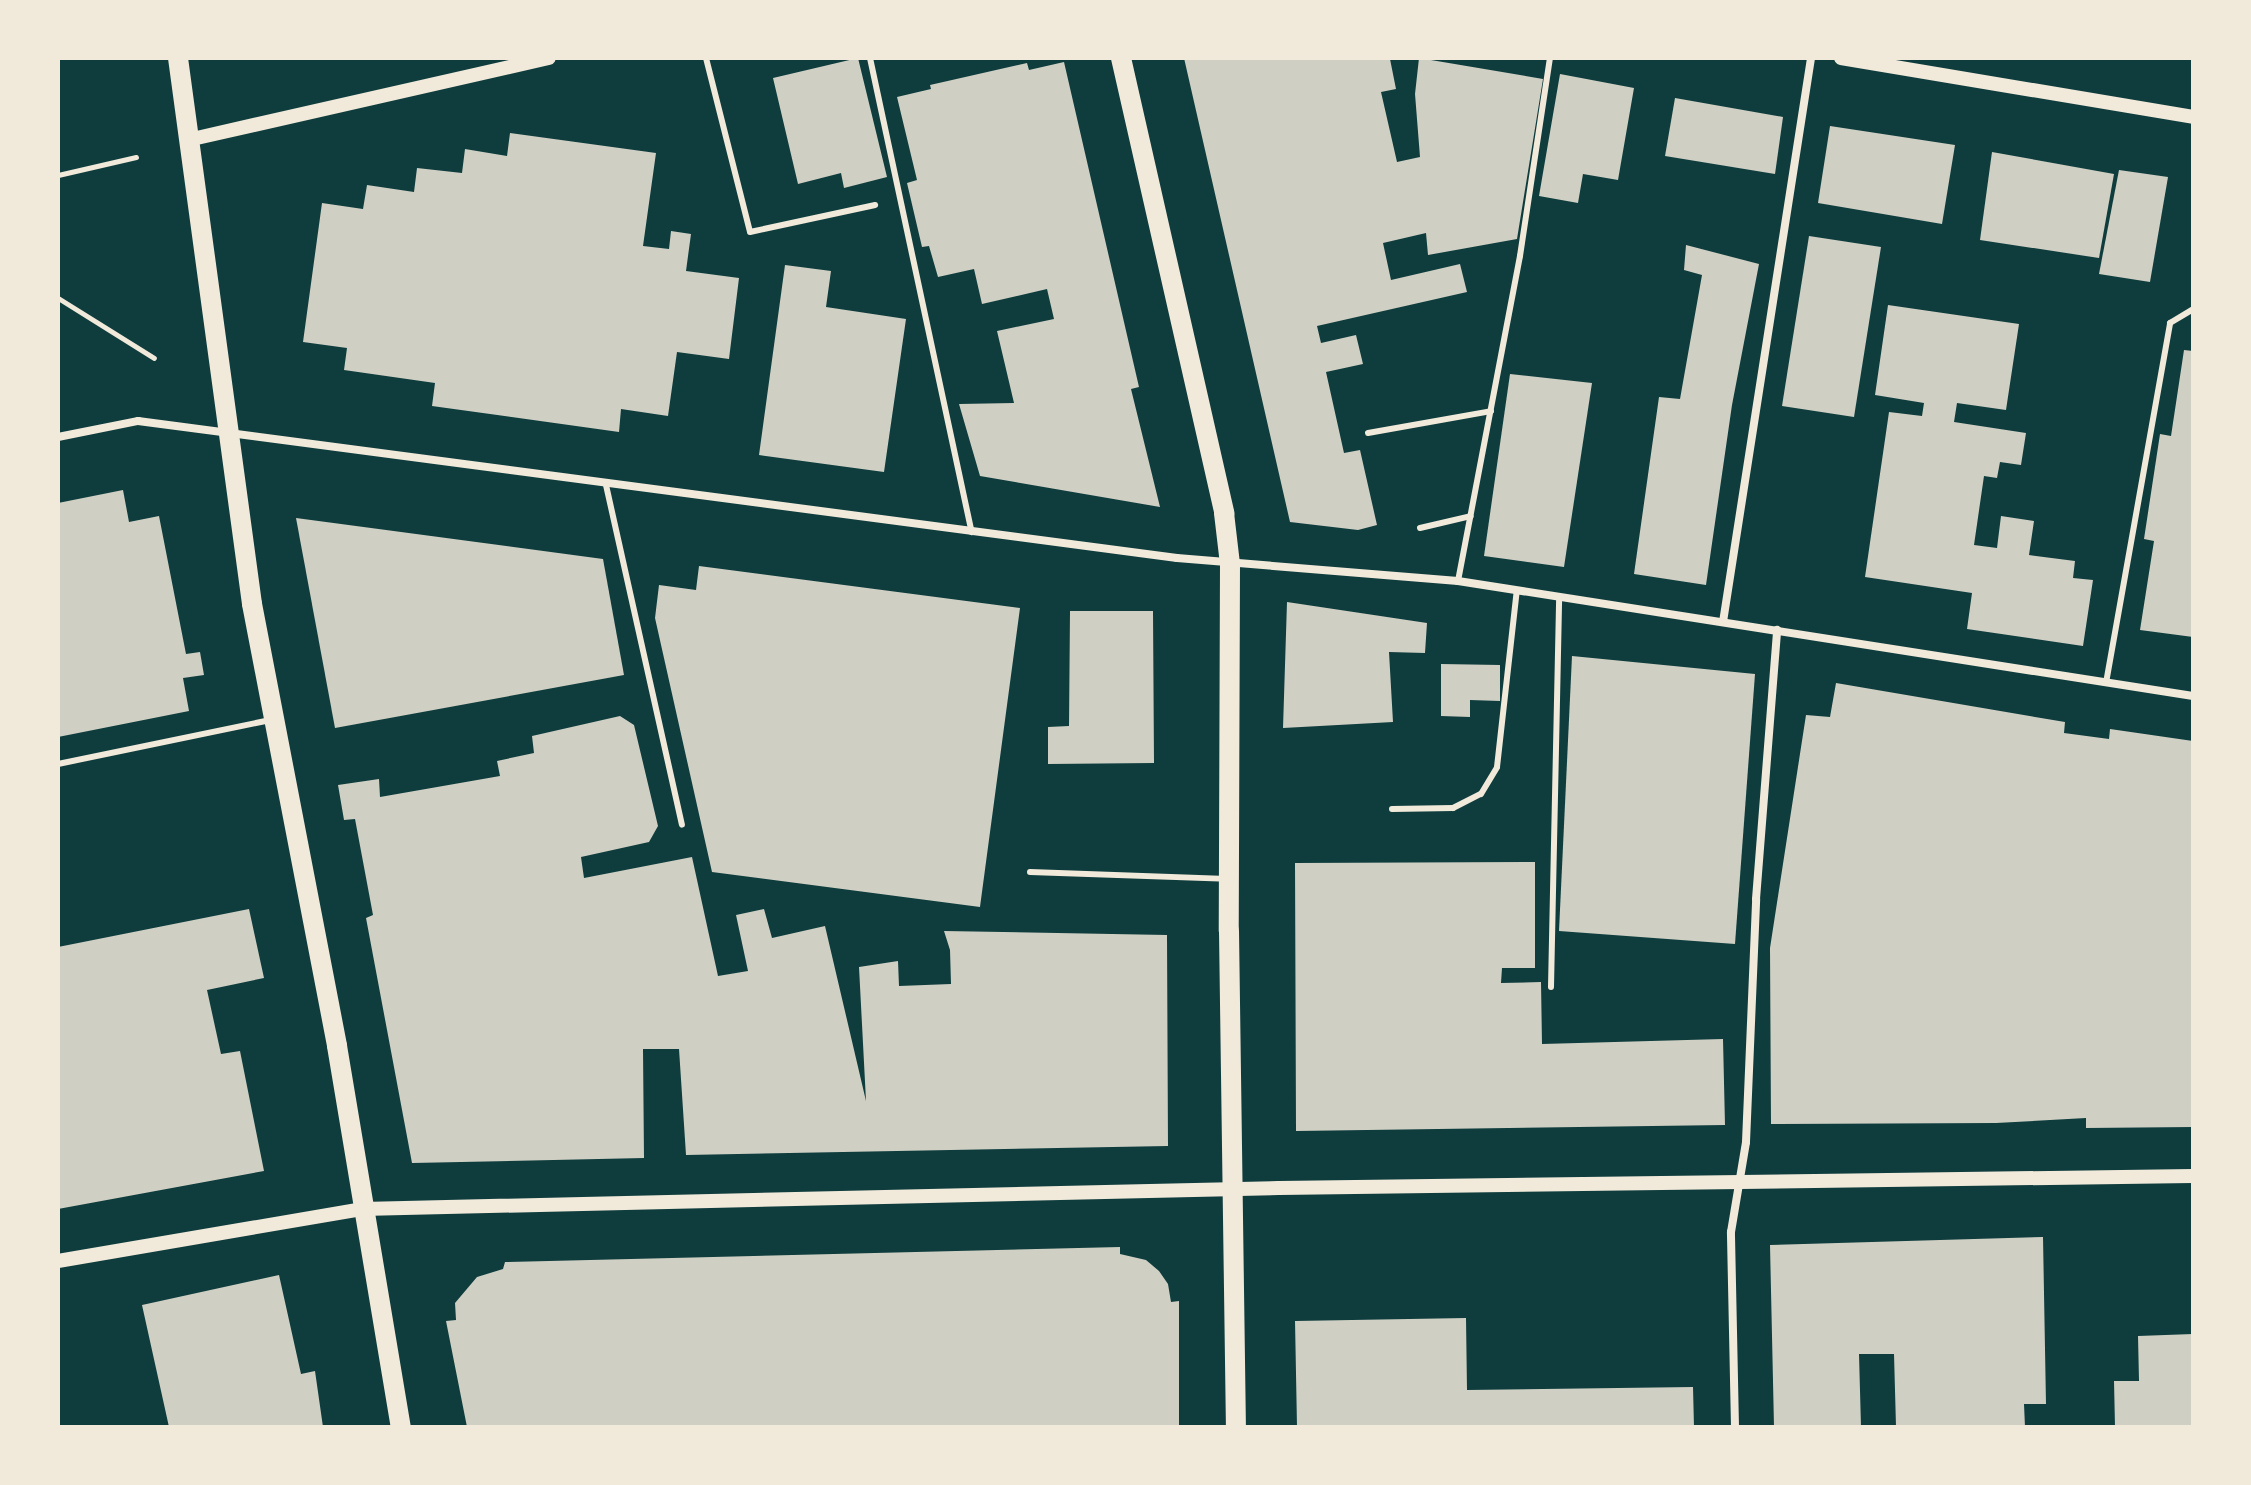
<!DOCTYPE html>
<html>
<head>
<meta charset="utf-8">
<style>
	body { margin:0 }
	#map { position:relative; width:2251px; height:1485px; overflow:hidden; background:#0f3d3e; font-family:"Source Sans 3",sans-serif }
	div>[style] { position:absolute }
	.building>* { inset:0; background:#cfcfc3 }
	.path>* { height:5px; margin:-2.5px; padding:0 2.5px; transform-origin:2.5px; border-radius:2.5px; background:#f1e9da }
	.service>* { height:6px; margin:-3px; padding:0 3px; transform-origin:3px; border-radius:3px; background:#f1e9da }
	.minor>* { height:8px; margin:-4px; padding:0 4px; transform-origin:4px; border-radius:4px; background:#f1e9da }
	.tertiary>* { height:14px; margin:-7px; padding:0 7px; transform-origin:7px; border-radius:7px; background:#f1e9da }
	.primary>* { height:20px; margin:-10px; padding:0 10px; transform-origin:10px; border-radius:10px; background:#f1e9da }
	span { translate:-50% -50%; white-space:nowrap; text-align:center; line-height:1.15; -webkit-text-stroke:6px #f1e9da; paint-order:stroke }
	.frame { position:absolute; inset:0; border:60px solid #f1e9da; pointer-events:none }
</style>
</head>
<body>
<div id="map">
	<div class="building">
		<div style="clip-path:polygon(858px 58px,887px 177px,844px 188px,841px 173px,798px 184px,773px 78px)"></div>
		<div style="clip-path:polygon(1184px 58px,1390px 59px,1396px 89px,1381px 92px,1397px 162px,1420px 157px,1415px 94px,1419px 58px,1543px 79px,1517px 239px,1428px 255px,1426px 233px,1383px 243px,1391px 280px,1460px 264px,1467px 292px,1317px 326px,1321px 343px,1356px 335px,1363px 364px,1326px 372px,1344px 453px,1360px 450px,1377px 525px,1358px 530px,1290px 522px)"></div>
		<div style="clip-path:polygon(1064px 62px,1139px 387px,1131px 389px,1160px 507px,980px 476px,959px 404px,1014px 403px,997px 331px,1054px 319px,1047px 289px,982px 304px,974px 269px,938px 277px,929px 246px,922px 247px,907px 183px,917px 180px,897px 97px,931px 89px,930px 85px,1027px 63px,1029px 70px)"></div>
		<div style="clip-path:polygon(1560px 74px,1634px 88px,1618px 180px,1583px 174px,1578px 203px,1539px 196px)"></div>
		<div style="clip-path:polygon(1675px 98px,1783px 117px,1775px 174px,1665px 156px)"></div>
		<div style="clip-path:polygon(1830px 126px,1955px 145px,1942px 224px,1818px 203px)"></div>
		<div style="clip-path:polygon(510px 133px,656px 153px,643px 246px,669px 249px,671px 231px,691px 234px,686px 271px,739px 278px,729px 359px,677px 352px,668px 416px,621px 409px,619px 432px,432px 406px,435px 383px,344px 370px,347px 348px,303px 342px,322px 203px,363px 209px,367px 185px,414px 192px,417px 168px,462px 173px,465px 149px,507px 156px)"></div>
		<div style="clip-path:polygon(1992px 152px,2114px 174px,2099px 258px,1980px 240px)"></div>
		<div style="clip-path:polygon(2119px 170px,2168px 177px,2150px 282px,2099px 274px)"></div>
		<div style="clip-path:polygon(1809px 236px,1881px 247px,1854px 417px,1782px 406px)"></div>
		<div style="clip-path:polygon(1686px 245px,1759px 264px,1732px 405px,1706px 585px,1634px 574px,1659px 397px,1680px 399px,1702px 275px,1684px 270px)"></div>
		<div style="clip-path:polygon(785px 265px,831px 271px,826px 307px,906px 319px,884px 472px,759px 455px)"></div>
		<div style="clip-path:polygon(1888px 305px,2019px 324px,2006px 410px,1957px 403px,1954px 422px,2026px 433px,2021px 465px,2000px 462px,1997px 478px,1984px 476px,1974px 545px,1997px 548px,2001px 516px,2034px 521px,2029px 555px,2075px 561px,2073px 578px,2093px 580px,2083px 646px,1967px 629px,1972px 593px,1865px 577px,1889px 412px,1922px 416px,1924px 403px,1875px 395px)"></div>
		<div style="clip-path:polygon(2184px 350px,2193px 351px,2193px 637px,2140px 630px,2154px 541px,2144px 539px,2160px 434px,2171px 436px)"></div>
		<div style="clip-path:polygon(1510px 374px,1592px 383px,1564px 567px,1484px 556px)"></div>
		<div style="clip-path:polygon(123px 490px,129px 522px,159px 516px,186px 654px,200px 652px,204px 675px,183px 678px,189px 711px,58px 737px,58px 503px)"></div>
		<div style="clip-path:polygon(296px 518px,603px 559px,624px 675px,335px 728px)"></div>
		<div style="clip-path:polygon(699px 566px,1020px 608px,980px 907px,712px 872px,655px 618px,659px 585px,696px 590px)"></div>
		<div style="clip-path:polygon(1287px 602px,1427px 623px,1425px 653px,1389px 652px,1393px 722px,1283px 728px)"></div>
		<div style="clip-path:polygon(1070px 611px,1153px 611px,1154px 763px,1048px 764px,1048px 727px,1069px 726px)"></div>
		<div style="clip-path:polygon(1572px 656px,1755px 674px,1735px 944px,1559px 931px)"></div>
		<div style="clip-path:polygon(1441px 664px,1500px 665px,1500px 701px,1470px 700px,1470px 717px,1441px 716px)"></div>
		<div style="clip-path:polygon(1836px 683px,2065px 722px,2064px 733px,2109px 739px,2110px 729px,2193px 741px,2193px 1127px,2086px 1128px,2086px 1118px,1996px 1123px,1771px 1124px,1770px 948px,1806px 715px,1830px 717px)"></div>
		<div style="clip-path:polygon(620px 716px,634px 725px,658px 826px,649px 842px,581px 857px,584px 878px,692px 857px,718px 976px,748px 971px,736px 915px,764px 909px,772px 938px,825px 926px,866px 1101px,859px 967px,898px 961px,899px 986px,951px 984px,950px 950px,944px 931px,1167px 935px,1168px 1146px,686px 1155px,679px 1049px,643px 1049px,644px 1158px,412px 1163px,366px 918px,373px 915px,355px 819px,344px 820px,338px 785px,379px 779px,380px 797px,500px 776px,497px 761px,534px 753px,532px 736px)"></div>
		<div style="clip-path:polygon(1535px 862px,1535px 968px,1502px 968px,1501px 983px,1541px 982px,1542px 1044px,1723px 1039px,1725px 1125px,1296px 1131px,1295px 863px)"></div>
		<div style="clip-path:polygon(249px 909px,264px 978px,207px 990px,221px 1054px,240px 1051px,264px 1171px,58px 1209px,58px 947px)"></div>
		<div style="clip-path:polygon(2043px 1237px,2046px 1404px,2024px 1404px,2025px 1427px,1896px 1427px,1894px 1354px,1859px 1354px,1861px 1427px,1774px 1427px,1770px 1245px)"></div>
		<div style="clip-path:polygon(1120px 1247px,1120px 1254px,1146px 1260px,1159px 1271px,1168px 1284px,1171px 1302px,1179px 1301px,1179px 1427px,467px 1427px,446px 1321px,456px 1320px,455px 1303px,477px 1277px,503px 1269px,505px 1262px)"></div>
		<div style="clip-path:polygon(279px 1275px,301px 1374px,315px 1371px,323px 1427px,169px 1427px,142px 1305px)"></div>
		<div style="clip-path:polygon(1466px 1318px,1467px 1390px,1693px 1387px,1694px 1427px,1297px 1427px,1295px 1321px)"></div>
		<div style="clip-path:polygon(2193px 1334px,2193px 1427px,2115px 1427px,2114px 1381px,2139px 1381px,2138px 1336px)"></div>
	</div>
	<div class="path">
		<div style="left:58px;top:175px;width:80px;rotate:-13deg"></div>
		<div style="left:58px;top:298px;width:113px;rotate:32deg"></div>
	</div>
	<div class="service">
		<div style="left:706px;top:58px;width:179px;rotate:75.8deg"></div>
		<div style="left:750px;top:232px;width:128px;rotate:-12.2deg"></div>
		<div style="left:870px;top:58px;width:485px;rotate:77.9deg"></div>
		<div style="left:1368px;top:433px;width:125px;rotate:-10.1deg"></div>
		<div style="left:606px;top:485px;width:348px;rotate:77.4deg"></div>
		<div style="left:1420px;top:528px;width:52px;rotate:-13.2deg"></div>
		<div style="left:1458px;top:581px;width:331px;rotate:-79.2deg"></div>
		<div style="left:1520px;top:256px;width:200px;rotate:-81.4deg"></div>
		<div style="left:2106px;top:683px;width:366px;rotate:-79.9deg"></div>
		<div style="left:2170px;top:323px;width:27px;rotate:-31deg"></div>
		<div style="left:58px;top:764px;width:217px;rotate:-11.7deg"></div>
		<div style="left:1392px;top:809px;width:61px;rotate:-0.9deg"></div>
		<div style="left:1453px;top:808px;width:31px;rotate:-27deg"></div>
		<div style="left:1481px;top:794px;width:31px;rotate:-59deg"></div>
		<div style="left:1497px;top:767px;width:178px;rotate:-83.6deg"></div>
		<div style="left:1030px;top:872px;width:197px;rotate:2deg"></div>
		<div style="left:1551px;top:987px;width:390px;rotate:-88.8deg"></div>
	</div>
	<div class="minor">
		<div style="left:58px;top:437px;width:82px;rotate:-11.3deg"></div>
		<div style="left:138px;top:421px;width:1048px;rotate:7.51deg"></div>
		<div style="left:1177px;top:558px;width:282px;rotate:4.7deg"></div>
		<div style="left:1458px;top:581px;width:744px;rotate:8.89deg"></div>
		<div style="left:1723px;top:622px;width:571px;rotate:-81.13deg"></div>
		<div style="left:1735px;top:1427px;width:195px;rotate:-91.2deg"></div>
		<div style="left:1731px;top:1232px;width:91px;rotate:-80.5deg"></div>
		<div style="left:1746px;top:1142px;width:243px;rotate:-87.6deg"></div>
		<div style="left:1756px;top:899px;width:270px;rotate:-85.5deg"></div>
	</div>
	<div class="tertiary">
		<div style="left:1841px;top:58px;width:357px;rotate:9.5deg"></div>
		<div style="left:188px;top:140px;width:370px;rotate:-12.8deg"></div>
		<div style="left:58px;top:1261px;width:308px;rotate:-9.7deg"></div>
		<div style="left:362px;top:1209px;width:917px;rotate:-1.31deg"></div>
		<div style="left:1279px;top:1188px;width:914px;rotate:-0.75deg"></div>
	</div>
	<div class="primary">
		<div style="left:178px;top:58px;width:551px;rotate:82.28deg"></div>
		<div style="left:252px;top:604px;width:450px;rotate:79.1deg"></div>
		<div style="left:337px;top:1046px;width:386px;rotate:80.5deg"></div>
		<div style="left:1121px;top:58px;width:467px;rotate:77.2deg"></div>
		<div style="left:1224px;top:513px;width:51px;rotate:83.3deg"></div>
		<div style="left:1230px;top:564px;width:367px;rotate:90.2deg"></div>
		<div style="left:1229px;top:931px;width:496px;rotate:89.2deg"></div>
	</div>
	<div class="frame"></div>
</div>
</body>
</html>
